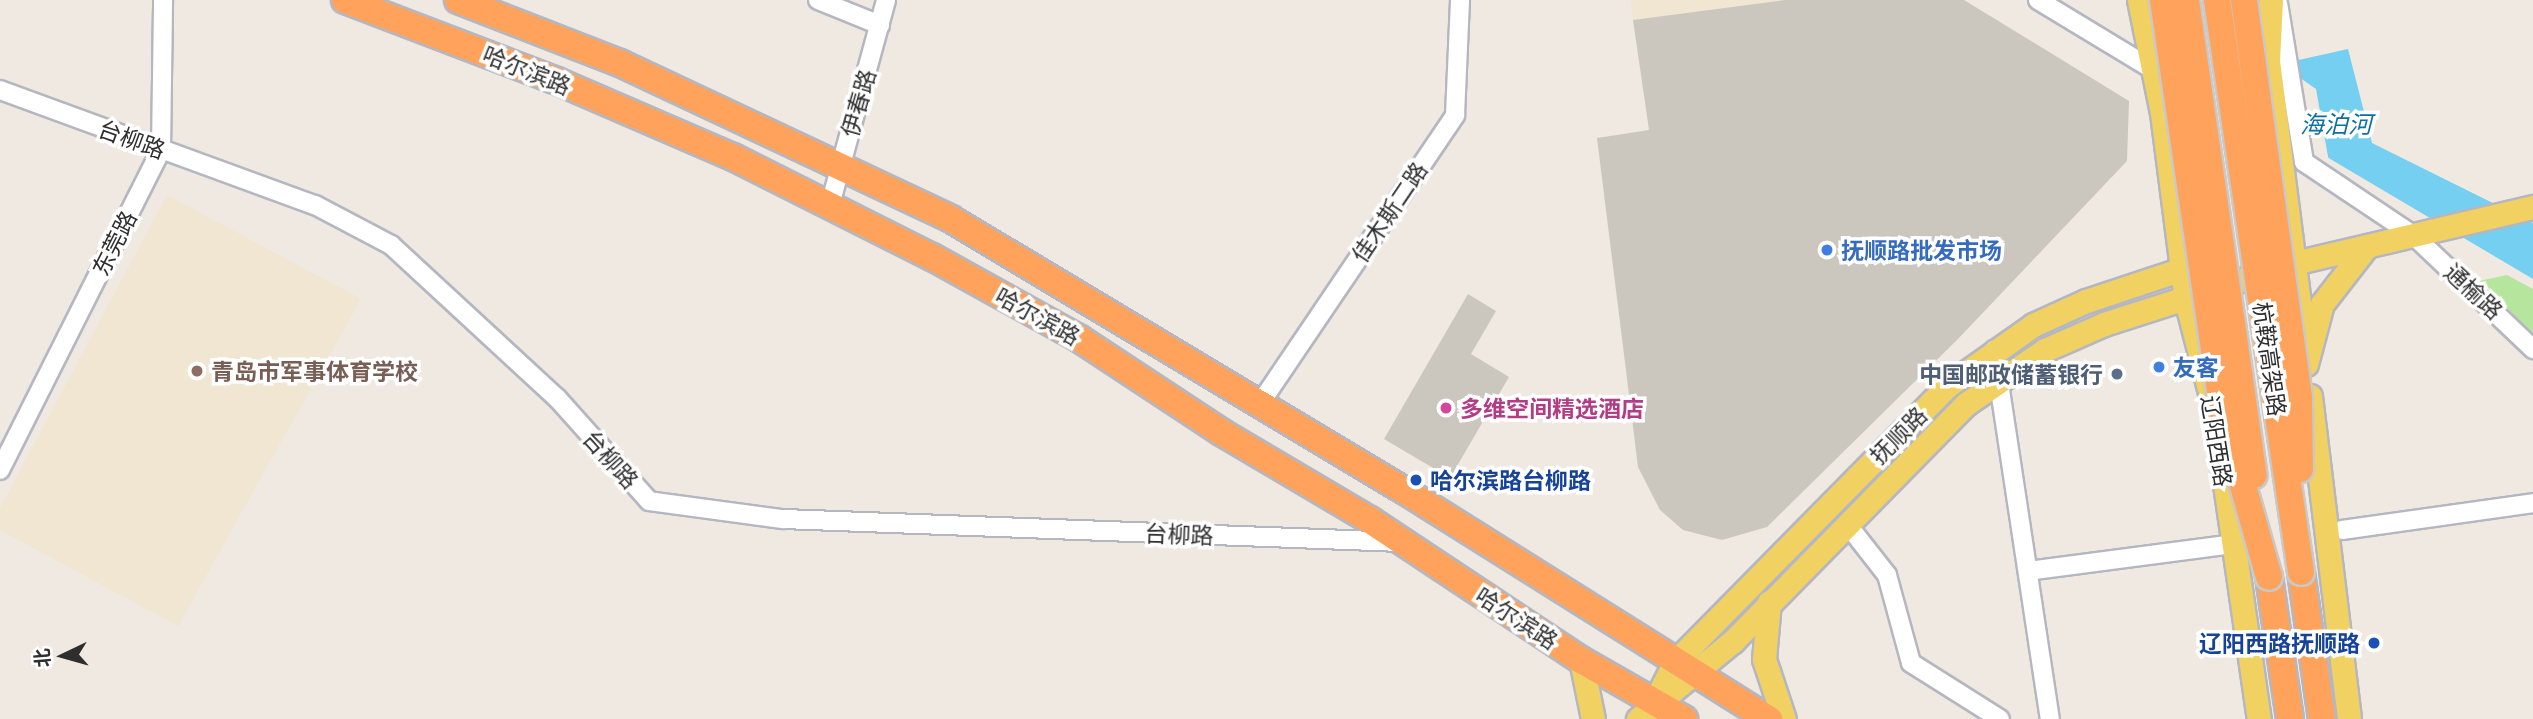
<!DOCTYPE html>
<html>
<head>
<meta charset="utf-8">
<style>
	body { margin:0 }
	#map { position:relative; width:2533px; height:719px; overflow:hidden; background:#efe9e1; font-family:"Golos Text","Noto Sans SC",sans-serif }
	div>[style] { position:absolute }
	.education>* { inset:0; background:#f0e6d1 }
	.green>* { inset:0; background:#b6e59e }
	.water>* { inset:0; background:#75cff0 }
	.pier>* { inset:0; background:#efe9e1 }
	.building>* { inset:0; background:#cbc7bf }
	.roads { filter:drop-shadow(2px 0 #b4b7c1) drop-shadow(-2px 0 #b4b7c1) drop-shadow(0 2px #b4b7c1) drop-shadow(0 -2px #b4b7c1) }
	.minor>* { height:18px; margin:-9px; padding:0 9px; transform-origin:9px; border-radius:9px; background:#fff }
	.major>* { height:23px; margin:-11.5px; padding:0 11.5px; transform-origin:11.5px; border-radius:11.5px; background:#f2d163 }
	.highway>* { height:26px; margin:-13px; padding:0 13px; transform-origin:13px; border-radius:13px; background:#ffa35c }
	.bridges { filter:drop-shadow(2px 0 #c9c9c9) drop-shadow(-2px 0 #c9c9c9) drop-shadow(0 2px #c9c9c9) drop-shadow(0 -2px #c9c9c9) }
	.highway-bridge>* { height:26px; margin:-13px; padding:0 13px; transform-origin:13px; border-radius:13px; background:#ffa35c }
	.dots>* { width:19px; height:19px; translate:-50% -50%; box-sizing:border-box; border:4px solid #fff; border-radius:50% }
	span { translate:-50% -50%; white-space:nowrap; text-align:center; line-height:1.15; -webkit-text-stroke:7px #fff; paint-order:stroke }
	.street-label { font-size:23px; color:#2e2e2e }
	.shop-label { font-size:23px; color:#366cbe; font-weight:700 }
	.left { translate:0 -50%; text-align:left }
	.education-label { font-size:23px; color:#785e54; font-weight:700 }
	.service-label { font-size:23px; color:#4e5e75; font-weight:700 }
	.right { translate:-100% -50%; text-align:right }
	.hotel-label { font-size:23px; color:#b23c85; font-weight:700 }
	.transit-label { font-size:23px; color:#164399; font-weight:700 }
	.water-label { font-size:24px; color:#0d6fa3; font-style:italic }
	.north { position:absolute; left:28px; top:621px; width:70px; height:70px; -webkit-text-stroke:5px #fff; paint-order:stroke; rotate:265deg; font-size:19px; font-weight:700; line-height:28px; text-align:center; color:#2e2e2e }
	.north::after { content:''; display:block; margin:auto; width:24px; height:32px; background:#2e2e2e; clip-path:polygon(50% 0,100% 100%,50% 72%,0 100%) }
</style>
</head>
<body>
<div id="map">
	<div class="education">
		<div style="clip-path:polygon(1631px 0,1785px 0,1785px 3px,1633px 20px)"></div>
		<div style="clip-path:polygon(167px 195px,361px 299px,178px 626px,0 530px,0 508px)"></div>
	</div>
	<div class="green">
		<div style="clip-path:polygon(2507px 275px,2533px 289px,2533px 333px,2479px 281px)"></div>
	</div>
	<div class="water">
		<div style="clip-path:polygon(2348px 49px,2372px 143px,2533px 223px,2533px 279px,2310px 147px,2294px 61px)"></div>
	</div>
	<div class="pier">
		<div style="clip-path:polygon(2293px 73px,2316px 89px,2329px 162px,2309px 150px)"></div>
	</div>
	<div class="building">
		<div style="clip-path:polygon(1785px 0,1964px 0,2129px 101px,2127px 161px,1957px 340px,1767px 527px,1722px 540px,1683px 530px,1660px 510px,1638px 467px,1597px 138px,1649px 130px,1633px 20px)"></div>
		<div style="clip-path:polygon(1468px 294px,1496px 311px,1471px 354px,1509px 377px,1450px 478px,1384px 439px)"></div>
	</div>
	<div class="roads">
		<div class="minor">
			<div style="left:818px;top:0;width:67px;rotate:22deg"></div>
			<div style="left:2038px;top:0;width:133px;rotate:31.2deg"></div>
			<div style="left:2278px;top:3px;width:161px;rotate:80.7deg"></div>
			<div style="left:2304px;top:162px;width:131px;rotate:33.8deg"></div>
			<div style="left:2413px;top:235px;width:166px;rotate:43.5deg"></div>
			<div style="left:0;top:90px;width:335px;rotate:20.1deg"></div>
			<div style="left:315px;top:205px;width:86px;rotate:27.8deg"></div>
			<div style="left:391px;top:245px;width:226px;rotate:42.7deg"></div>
			<div style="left:557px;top:398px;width:138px;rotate:48.2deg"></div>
			<div style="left:649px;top:501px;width:135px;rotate:7.7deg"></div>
			<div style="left:783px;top:519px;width:619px;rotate:2.13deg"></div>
			<div style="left:830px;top:205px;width:213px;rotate:-74.7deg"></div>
			<div style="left:1994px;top:350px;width:373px;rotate:81.4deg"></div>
			<div style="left:1259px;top:405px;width:350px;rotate:-55.9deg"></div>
			<div style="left:1455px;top:115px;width:115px;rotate:-87.5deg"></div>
			<div style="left:0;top:470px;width:358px;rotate:-63.3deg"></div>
			<div style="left:161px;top:150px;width:150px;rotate:-89.2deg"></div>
			<div style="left:1847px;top:524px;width:65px;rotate:51.9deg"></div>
			<div style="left:1887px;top:575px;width:91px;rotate:74.7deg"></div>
			<div style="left:1911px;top:663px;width:105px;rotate:32.2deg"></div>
			<div style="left:2342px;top:530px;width:193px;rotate:-8deg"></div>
			<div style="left:2028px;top:571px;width:207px;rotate:-7.5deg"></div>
		</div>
		<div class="major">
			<div style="left:2139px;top:0;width:115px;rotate:78.5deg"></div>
			<div style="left:2162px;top:113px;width:189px;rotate:82.7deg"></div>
			<div style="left:2186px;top:300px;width:112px;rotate:75.5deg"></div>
			<div style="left:2214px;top:408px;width:314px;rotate:81.8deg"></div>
			<div style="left:2271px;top:0;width:61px;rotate:92.8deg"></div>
			<div style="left:2268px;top:61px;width:261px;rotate:82.7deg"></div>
			<div style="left:2306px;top:364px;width:62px;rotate:-75.1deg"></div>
			<div style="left:2322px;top:304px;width:73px;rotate:-52.2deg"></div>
			<div style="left:2310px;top:396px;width:325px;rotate:83.1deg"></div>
			<div style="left:1769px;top:602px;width:57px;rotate:95deg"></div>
			<div style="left:1764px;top:659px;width:63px;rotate:71.6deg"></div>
			<div style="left:1581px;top:660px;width:60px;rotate:78.5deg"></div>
			<div style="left:1655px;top:701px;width:44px;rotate:-62.9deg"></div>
			<div style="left:1675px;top:662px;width:388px;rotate:-45.4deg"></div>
			<div style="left:1947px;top:386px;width:105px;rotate:-35.3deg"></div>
			<div style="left:2033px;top:325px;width:58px;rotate:-24.4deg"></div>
			<div style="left:2086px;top:301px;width:101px;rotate:-18.4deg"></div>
			<div style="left:2182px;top:269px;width:35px;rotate:-3deg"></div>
			<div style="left:1638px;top:719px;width:123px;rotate:-39.4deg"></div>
			<div style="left:1733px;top:641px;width:332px;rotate:-45.5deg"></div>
			<div style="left:1966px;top:404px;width:96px;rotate:-34.4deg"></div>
			<div style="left:2045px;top:350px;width:64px;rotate:-23.8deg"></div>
			<div style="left:2104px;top:324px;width:200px;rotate:-17.8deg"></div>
			<div style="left:2294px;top:263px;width:245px;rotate:-13.2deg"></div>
		</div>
		<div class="highway">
			<div style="left:345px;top:0;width:227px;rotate:20.9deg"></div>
			<div style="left:557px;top:81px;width:192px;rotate:23.4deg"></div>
			<div style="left:733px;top:157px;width:223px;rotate:26.7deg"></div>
			<div style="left:932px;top:257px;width:169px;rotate:29deg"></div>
			<div style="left:1080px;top:339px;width:169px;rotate:33.4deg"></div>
			<div style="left:1221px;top:432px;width:173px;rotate:30.6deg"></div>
			<div style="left:1370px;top:520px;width:253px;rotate:33.6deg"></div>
			<div style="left:1581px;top:660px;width:119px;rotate:29.8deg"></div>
			<div style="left:458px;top:0;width:174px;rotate:21.3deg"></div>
			<div style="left:620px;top:63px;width:366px;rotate:25.2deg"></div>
			<div style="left:951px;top:219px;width:529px;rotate:30.93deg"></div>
			<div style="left:1405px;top:491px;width:430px;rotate:32.1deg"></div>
			<div style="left:2301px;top:572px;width:148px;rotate:81.9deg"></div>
			<div style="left:2269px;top:577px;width:144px;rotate:81.6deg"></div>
		</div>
	</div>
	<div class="bridges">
		<div class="highway-bridge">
			<div style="left:2163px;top:0;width:423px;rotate:81.7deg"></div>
			<div style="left:2224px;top:419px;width:164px;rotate:74.1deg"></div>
			<div style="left:2186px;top:0;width:480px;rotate:81.9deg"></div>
			<div style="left:2217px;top:0;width:578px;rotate:81.65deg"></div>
			<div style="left:2244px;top:0;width:402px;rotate:82.1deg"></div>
			<div style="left:2299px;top:398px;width:71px;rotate:89.2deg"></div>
		</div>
	</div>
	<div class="dots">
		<div style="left:1827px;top:250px;background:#3f7fe0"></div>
		<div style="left:2159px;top:367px;background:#3f7fe0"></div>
		<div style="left:197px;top:371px;background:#8d6e63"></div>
		<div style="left:2117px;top:374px;background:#5c6f8a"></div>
		<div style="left:1446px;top:408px;background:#d1479c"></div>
		<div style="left:1416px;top:480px;background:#1a4fb4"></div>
		<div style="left:2374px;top:643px;background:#1a4fb4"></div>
	</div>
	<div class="street-label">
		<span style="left:527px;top:70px;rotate:22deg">哈尔滨路</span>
		<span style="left:858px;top:103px;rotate:-74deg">伊春路</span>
		<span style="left:132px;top:139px;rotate:20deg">台柳路</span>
		<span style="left:1389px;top:212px;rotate:-56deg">佳木斯二路</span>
		<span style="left:114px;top:243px;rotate:-63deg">东莞路</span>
		<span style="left:2474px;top:291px;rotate:43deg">通榆路</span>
		<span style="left:1038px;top:316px;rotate:29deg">哈尔滨路</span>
		<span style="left:2270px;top:359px;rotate:82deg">杭鞍高架路</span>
		<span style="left:1898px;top:435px;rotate:-45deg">抚顺路</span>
		<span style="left:2217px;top:441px;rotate:81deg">辽阳西路</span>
		<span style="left:611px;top:459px;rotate:48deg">台柳路</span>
		<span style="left:1179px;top:534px;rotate:2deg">台柳路</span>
		<span style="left:1517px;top:618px;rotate:33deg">哈尔滨路</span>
	</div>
	<div class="shop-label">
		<span class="left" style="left:1841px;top:250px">抚顺路批发市场</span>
		<span class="left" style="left:2173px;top:367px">友客</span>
	</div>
	<div class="education-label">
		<span class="left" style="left:211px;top:371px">青岛市军事体育学校</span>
	</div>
	<div class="service-label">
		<span class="right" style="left:2103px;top:374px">中国邮政储蓄银行</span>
	</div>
	<div class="hotel-label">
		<span class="left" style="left:1460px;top:408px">多维空间精选酒店</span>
	</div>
	<div class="transit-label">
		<span class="left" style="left:1430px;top:480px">哈尔滨路台柳路</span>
		<span class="right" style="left:2360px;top:643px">辽阳西路抚顺路</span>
	</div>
	<div class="water-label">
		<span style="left:2336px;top:124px">海泊河</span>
	</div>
	<div class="north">北</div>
</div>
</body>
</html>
